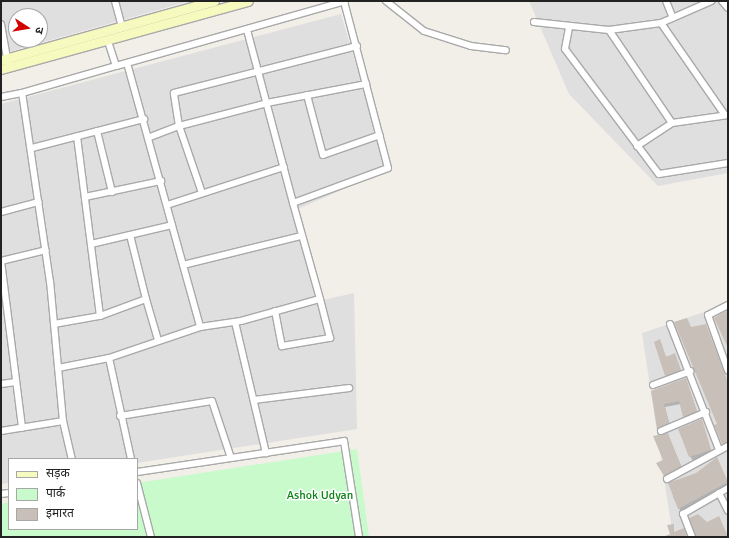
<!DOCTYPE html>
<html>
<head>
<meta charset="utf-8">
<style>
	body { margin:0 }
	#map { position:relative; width:729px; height:538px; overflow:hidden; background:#f2efe9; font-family:Signika,"Noto Sans Devanagari",sans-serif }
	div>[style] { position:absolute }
	.residential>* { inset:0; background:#e0dfdf }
	.park>* { inset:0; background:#c8facc }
	.shadow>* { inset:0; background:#0003 }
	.building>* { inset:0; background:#c7bfb8 }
	.roads { filter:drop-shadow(1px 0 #a9a9a9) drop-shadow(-1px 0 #a9a9a9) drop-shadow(0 1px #a9a9a9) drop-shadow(0 -1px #a9a9a9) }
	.minor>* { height:6px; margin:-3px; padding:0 3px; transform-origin:3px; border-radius:3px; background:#fff }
	.secondary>* { height:9px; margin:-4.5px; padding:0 4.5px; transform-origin:4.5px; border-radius:4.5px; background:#f7fabf }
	span { translate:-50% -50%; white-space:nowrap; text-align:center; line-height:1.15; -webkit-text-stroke:3px #fff; paint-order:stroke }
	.park-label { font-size:12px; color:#0c8416 }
	.frame { position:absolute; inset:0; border:2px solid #222; pointer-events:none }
	.legend { position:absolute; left:8px; top:458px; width:130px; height:72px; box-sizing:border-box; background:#fff; border:1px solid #a7a7a7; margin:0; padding:5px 7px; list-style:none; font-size:12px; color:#222 }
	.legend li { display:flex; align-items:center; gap:8px; height:20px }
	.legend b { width:20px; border:1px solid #a7a7a7 }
	.north { position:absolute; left:8px; top:8px; width:40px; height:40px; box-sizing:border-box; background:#fff; border:1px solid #a7a7a7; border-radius:50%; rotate:102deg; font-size:11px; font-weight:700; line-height:16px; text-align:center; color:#222 }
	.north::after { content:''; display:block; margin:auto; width:14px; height:18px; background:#d40000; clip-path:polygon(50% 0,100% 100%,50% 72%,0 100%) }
</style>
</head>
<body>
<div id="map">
	<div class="residential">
		<div style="clip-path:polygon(evenodd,1px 1px,190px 1px,1px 54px,1px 1px,16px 16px,40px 16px,40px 40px,16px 40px,16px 16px)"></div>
		<div style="clip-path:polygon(529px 1px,728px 1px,728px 173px,658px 186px,569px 94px)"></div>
		<div style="clip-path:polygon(341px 14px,387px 170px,298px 209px,323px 300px,354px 293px,357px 429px,137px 463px,137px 459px,9px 459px,9px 483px,1px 484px,1px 104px)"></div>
		<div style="clip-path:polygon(728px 304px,728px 537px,673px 537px,642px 333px)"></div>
	</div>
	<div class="park">
		<div style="clip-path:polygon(357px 449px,369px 537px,1px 537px,1px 504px,9px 502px,9px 529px,137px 529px,137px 483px)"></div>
	</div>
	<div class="shadow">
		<div style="clip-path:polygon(660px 341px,666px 357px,675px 355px,682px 374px,668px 379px)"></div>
		<div style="clip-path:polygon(686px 379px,698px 415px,686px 420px,681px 404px,665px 407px,670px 426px,660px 432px,652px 391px)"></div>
		<div style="clip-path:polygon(701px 420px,713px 456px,693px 461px,690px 456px)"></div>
		<div style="clip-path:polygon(669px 438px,683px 470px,667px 479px,657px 463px,664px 460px)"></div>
		<div style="clip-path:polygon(717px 459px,728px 487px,681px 512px,673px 497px)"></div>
		<div style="clip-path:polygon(719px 517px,728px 537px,700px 537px,706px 523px)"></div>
	</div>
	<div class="building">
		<div style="clip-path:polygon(728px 310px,728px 348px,714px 318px)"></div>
		<div style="clip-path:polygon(687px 318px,691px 327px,706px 324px,728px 382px,728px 442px,722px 444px,714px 425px,717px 424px,674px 322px)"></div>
		<div style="clip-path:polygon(660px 339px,666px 357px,675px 353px,681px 370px,665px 376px,654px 342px)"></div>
		<div style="clip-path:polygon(686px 378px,697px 411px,683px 417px,679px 401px,664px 404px,669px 423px,657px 429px,651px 391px)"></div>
		<div style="clip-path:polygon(702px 419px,711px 450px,689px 457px,678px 429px)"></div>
		<div style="clip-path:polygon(668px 433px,681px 466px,664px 476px,656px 463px,663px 460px,653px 436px)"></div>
		<div style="clip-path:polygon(717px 457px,728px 482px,678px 509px,668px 483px,696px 473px)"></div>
		<div style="clip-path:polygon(698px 514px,707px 522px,719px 516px,728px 537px,696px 537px,689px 518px)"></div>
		<div style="clip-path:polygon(674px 524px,674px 532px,684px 528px,687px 537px,663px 537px,670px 534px,667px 525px)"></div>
	</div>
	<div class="roads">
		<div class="minor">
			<div style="left:115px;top:1px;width:27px;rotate:75deg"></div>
			<div style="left:386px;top:1px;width:48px;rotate:38.3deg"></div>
			<div style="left:424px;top:31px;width:49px;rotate:17.7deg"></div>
			<div style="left:471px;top:46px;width:35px;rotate:7deg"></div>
			<div style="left:666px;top:1px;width:18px;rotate:68deg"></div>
			<div style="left:722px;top:1px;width:9px;rotate:49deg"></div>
			<div style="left:534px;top:22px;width:75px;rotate:6.1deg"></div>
			<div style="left:609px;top:30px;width:52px;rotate:-7.7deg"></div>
			<div style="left:661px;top:23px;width:55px;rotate:-23.7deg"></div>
			<div style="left:661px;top:23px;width:112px;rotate:55.2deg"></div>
			<div style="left:1px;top:24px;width:39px;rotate:80deg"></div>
			<div style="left:569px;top:28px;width:21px;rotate:101deg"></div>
			<div style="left:565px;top:49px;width:156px;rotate:53.1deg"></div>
			<div style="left:659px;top:174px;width:70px;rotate:-9.1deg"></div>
			<div style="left:247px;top:30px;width:179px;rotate:75.1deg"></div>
			<div style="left:609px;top:30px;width:112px;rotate:55.9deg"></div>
			<div style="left:127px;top:63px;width:274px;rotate:74.5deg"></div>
			<div style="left:200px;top:327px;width:41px;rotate:-8.3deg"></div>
			<div style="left:241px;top:321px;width:82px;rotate:-15.6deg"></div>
			<div style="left:320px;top:299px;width:100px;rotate:-105.7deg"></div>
			<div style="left:293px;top:203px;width:101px;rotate:-20.2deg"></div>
			<div style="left:388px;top:168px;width:173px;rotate:-104.8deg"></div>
			<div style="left:116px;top:66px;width:238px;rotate:-15.8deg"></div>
			<div style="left:307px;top:95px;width:62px;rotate:75.1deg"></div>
			<div style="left:323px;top:155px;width:60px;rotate:-19.3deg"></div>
			<div style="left:1px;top:97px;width:21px;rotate:-11deg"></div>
			<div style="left:97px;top:131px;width:63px;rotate:76.2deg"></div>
			<div style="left:150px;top:137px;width:31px;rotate:-21deg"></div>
			<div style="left:179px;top:126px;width:33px;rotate:-99deg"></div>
			<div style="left:174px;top:93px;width:189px;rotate:-14.4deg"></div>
			<div style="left:637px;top:146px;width:42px;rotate:-33.3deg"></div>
			<div style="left:672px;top:123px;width:57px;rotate:-8.1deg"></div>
			<div style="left:32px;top:148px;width:116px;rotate:-14.5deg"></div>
			<div style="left:202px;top:193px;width:71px;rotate:-108.9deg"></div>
			<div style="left:179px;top:126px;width:91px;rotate:-14.6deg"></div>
			<div style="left:267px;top:103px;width:101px;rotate:-10.9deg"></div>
			<div style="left:85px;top:197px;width:78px;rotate:-11.9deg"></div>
			<div style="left:167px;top:205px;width:123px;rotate:-18deg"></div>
			<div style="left:1px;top:212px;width:39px;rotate:-15deg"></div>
			<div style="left:130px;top:235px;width:66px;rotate:76deg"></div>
			<div style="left:91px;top:244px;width:83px;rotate:-13.2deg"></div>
			<div style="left:1px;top:261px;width:168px;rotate:82.8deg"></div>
			<div style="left:1px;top:261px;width:46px;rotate:-13.7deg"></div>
			<div style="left:183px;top:265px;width:122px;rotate:-13.8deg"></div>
			<div style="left:728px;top:305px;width:22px;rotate:153deg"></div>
			<div style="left:708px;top:315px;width:59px;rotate:70.3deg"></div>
			<div style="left:275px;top:311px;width:36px;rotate:79deg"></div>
			<div style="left:282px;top:346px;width:49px;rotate:-9.5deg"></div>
			<div style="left:330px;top:338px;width:40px;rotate:-104.4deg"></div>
			<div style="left:100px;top:316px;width:49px;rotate:-20.3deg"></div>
			<div style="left:146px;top:299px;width:43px;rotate:73.7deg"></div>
			<div style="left:235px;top:322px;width:135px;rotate:76.7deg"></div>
			<div style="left:54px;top:324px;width:47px;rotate:-9.9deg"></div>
			<div style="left:100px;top:316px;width:181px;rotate:-97.3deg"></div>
			<div style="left:670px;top:324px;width:135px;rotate:68.7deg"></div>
			<div style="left:109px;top:358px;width:103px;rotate:77.7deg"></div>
			<div style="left:58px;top:368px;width:52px;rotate:-11.1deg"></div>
			<div style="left:109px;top:358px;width:96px;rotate:-18.8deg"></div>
			<div style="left:1px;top:384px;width:15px;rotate:-8deg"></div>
			<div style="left:653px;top:385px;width:40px;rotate:-20.2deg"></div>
			<div style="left:254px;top:400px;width:96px;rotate:-7.2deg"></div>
			<div style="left:120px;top:416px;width:93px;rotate:-9.3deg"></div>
			<div style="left:212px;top:401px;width:60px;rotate:71.6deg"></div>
			<div style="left:63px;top:421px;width:140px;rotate:-95.3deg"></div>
			<div style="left:50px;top:282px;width:191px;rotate:-98.4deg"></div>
			<div style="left:22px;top:93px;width:98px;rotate:-16deg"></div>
			<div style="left:116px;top:66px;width:26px;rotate:-108deg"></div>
			<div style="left:1px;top:431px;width:63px;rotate:-9.2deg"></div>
			<div style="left:63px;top:421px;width:39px;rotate:77deg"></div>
			<div style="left:661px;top:431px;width:49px;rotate:-22.9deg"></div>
			<div style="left:137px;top:472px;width:209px;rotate:-8.5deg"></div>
			<div style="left:344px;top:441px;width:97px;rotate:81.1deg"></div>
			<div style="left:667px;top:479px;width:69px;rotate:-28.4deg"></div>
			<div style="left:137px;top:483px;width:56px;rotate:75.5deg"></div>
			<div style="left:719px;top:493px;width:20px;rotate:63deg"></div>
			<div style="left:1px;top:494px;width:8px;rotate:-7deg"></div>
			<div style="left:692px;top:537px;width:25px;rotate:-111deg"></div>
			<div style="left:683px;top:514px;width:52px;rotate:-30deg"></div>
		</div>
		<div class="secondary">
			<div style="left:1px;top:60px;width:221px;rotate:-15.5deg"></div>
			<div style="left:1px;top:69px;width:256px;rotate:-15.4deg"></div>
		</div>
	</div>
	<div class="park-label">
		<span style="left:320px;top:496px">Ashok Udyan</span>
	</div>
	<div class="frame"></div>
	<ul class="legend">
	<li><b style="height:5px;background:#f7fabf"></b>सड़क</li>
	<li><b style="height:11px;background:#c8facc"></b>पार्क</li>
	<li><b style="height:11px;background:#c7bfb8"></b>इमारत</li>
	</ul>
	<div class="north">उ</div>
</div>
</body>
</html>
